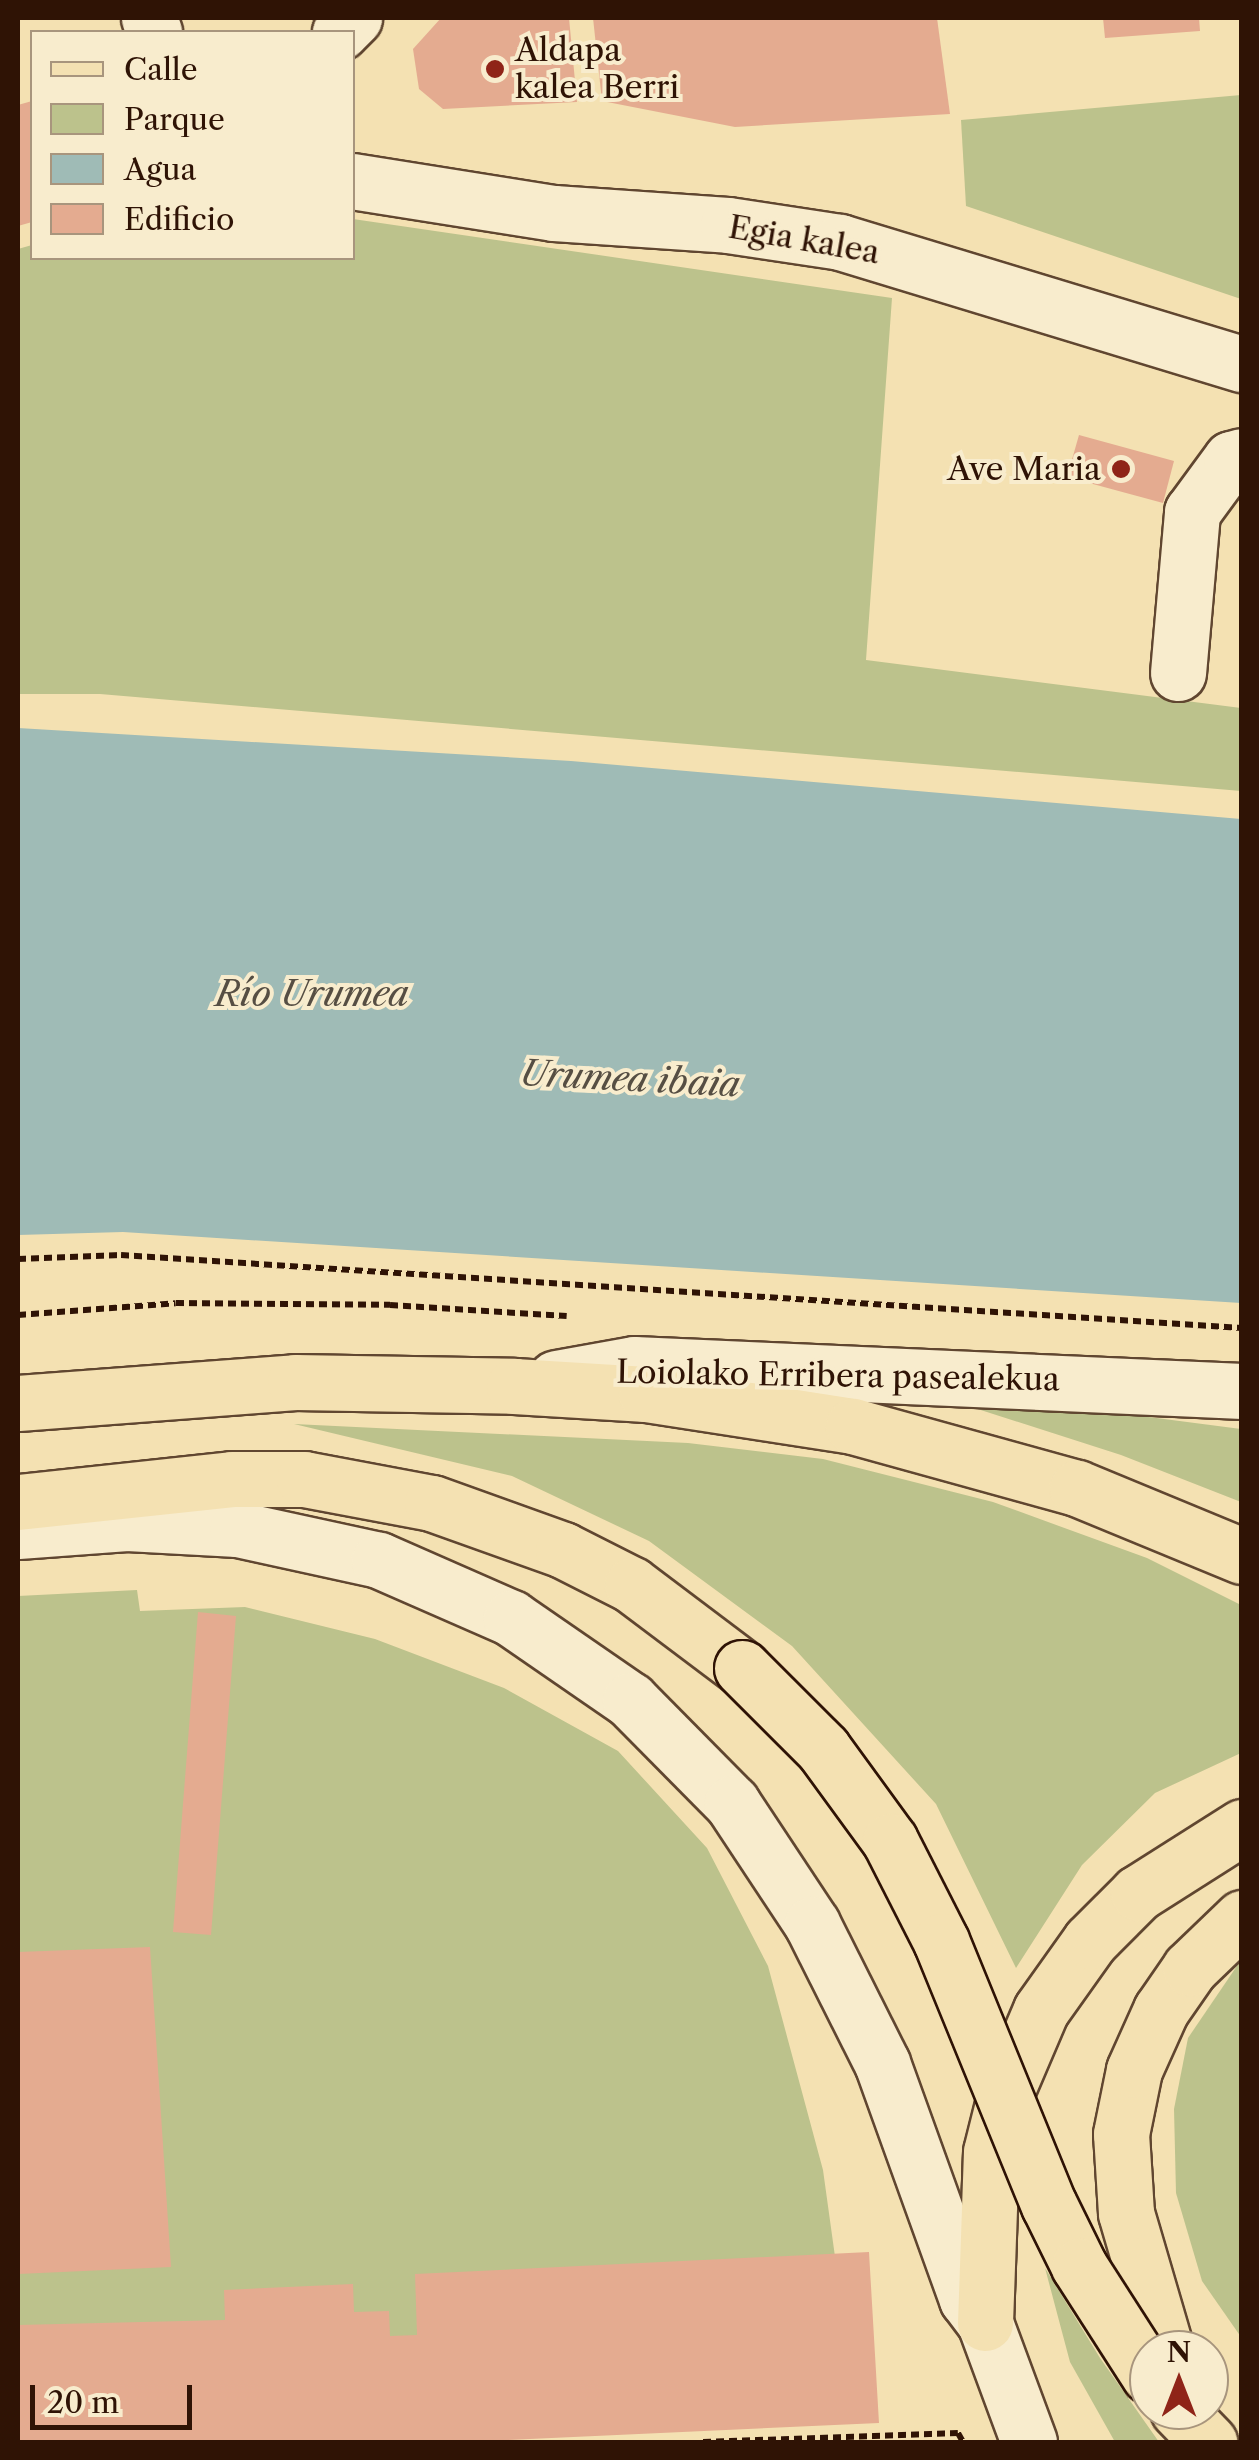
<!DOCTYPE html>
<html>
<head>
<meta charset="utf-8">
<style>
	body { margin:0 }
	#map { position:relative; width:1259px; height:2460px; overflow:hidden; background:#f4e1b2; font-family:"Libre Caslon Text",serif }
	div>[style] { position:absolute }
	.green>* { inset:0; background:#bcc28c }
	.water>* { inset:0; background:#9fbbb6 }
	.building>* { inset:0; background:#e4ab90 }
	.path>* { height:6px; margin-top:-3px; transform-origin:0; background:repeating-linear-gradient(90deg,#2f1305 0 8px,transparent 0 13px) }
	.roads { filter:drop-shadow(2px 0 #604630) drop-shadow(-2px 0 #604630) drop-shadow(0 2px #604630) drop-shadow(0 -2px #604630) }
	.minor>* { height:55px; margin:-27.5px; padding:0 27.5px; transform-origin:27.5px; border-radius:27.5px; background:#f8eccd }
	.major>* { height:55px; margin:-27.5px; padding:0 27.5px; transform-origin:27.5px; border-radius:27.5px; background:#f4e1b2 }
	.highway>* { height:55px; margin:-27.5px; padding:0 27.5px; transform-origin:27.5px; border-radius:27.5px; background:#f4e1b2 }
	.bridges { filter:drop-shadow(2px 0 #2f1305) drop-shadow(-2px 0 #2f1305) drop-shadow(0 2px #2f1305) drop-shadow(0 -2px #2f1305) }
	.highway-bridge>* { height:55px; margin:-27.5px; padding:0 27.5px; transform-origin:27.5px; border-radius:27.5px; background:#f4e1b2 }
	.dots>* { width:28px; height:28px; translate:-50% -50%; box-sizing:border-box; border:5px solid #f8eccd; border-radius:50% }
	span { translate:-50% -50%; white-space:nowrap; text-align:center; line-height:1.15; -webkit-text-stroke:8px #f8eccd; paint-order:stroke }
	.poi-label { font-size:32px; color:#2f1305 }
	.left { translate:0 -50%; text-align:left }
	.right { translate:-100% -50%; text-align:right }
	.street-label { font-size:32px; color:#2f1305 }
	.water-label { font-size:35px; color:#564e43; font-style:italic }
	.frame { position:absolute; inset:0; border:20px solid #2f1305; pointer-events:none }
	.legend { position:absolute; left:30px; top:30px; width:325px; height:230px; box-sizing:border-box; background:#f8eccd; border:2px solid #a8957d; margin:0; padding:12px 18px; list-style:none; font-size:30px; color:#2f1305 }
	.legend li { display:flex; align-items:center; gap:20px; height:50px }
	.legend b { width:50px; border:2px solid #a8957d }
	.north { position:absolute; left:1129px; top:2330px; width:100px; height:100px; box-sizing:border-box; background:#f8eccd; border:2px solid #a8957d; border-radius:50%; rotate:0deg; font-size:28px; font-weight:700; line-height:40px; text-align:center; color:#2f1305 }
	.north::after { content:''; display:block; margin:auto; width:35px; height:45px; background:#8f2418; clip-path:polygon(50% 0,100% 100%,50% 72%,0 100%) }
	.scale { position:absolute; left:30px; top:2385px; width:162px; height:45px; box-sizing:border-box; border:5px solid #2f1305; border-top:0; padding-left:12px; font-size:30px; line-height:35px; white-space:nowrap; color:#2f1305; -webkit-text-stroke:8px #f8eccd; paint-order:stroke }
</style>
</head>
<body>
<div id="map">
	<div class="green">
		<div style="clip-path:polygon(1241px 95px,1241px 299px,966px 206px,961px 120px)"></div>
		<div style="clip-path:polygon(353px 219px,892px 298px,866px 660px,1241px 708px,1241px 791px,100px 694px,18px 694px,18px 249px,32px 245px,32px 258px,352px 258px)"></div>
		<div style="clip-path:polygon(903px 1385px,1241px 1429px,1241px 1502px,1121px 1455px)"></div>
		<div style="clip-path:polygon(294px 1424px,688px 1443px,823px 1459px,993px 1502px,1147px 1558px,1241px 1605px,1241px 1753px,1155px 1793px,1082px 1865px,1016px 1968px,936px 1804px,792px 1646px,649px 1541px,512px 1476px)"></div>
		<div style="clip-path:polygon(137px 1590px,140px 1611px,245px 1607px,375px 1639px,504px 1688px,618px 1751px,707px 1848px,768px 1966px,823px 2170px,855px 2401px,134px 2442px,18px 2442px,18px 1596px)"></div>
		<div style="clip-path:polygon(1241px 1960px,1241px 2337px,1202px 2281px,1176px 2193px,1174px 2109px,1188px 2038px)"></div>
		<div style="clip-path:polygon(1045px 2268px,1100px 2358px,1159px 2442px,1115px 2442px,1070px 2362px)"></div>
	</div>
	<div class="water">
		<div style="clip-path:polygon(18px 728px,571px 761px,1241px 819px,1241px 1303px,123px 1232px,18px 1235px)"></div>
	</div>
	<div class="building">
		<div style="clip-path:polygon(441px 18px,569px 18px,577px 102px,443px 109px,419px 89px,413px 49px)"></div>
		<div style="clip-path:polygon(593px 18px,937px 18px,950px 114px,735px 127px,602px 101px)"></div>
		<div style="clip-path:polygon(1103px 18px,1199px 18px,1200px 31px,1105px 38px)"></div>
		<div style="clip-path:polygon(32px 101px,32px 222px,18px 226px,18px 105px)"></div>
		<div style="clip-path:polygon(1079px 435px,1174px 461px,1163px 503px,1067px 477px)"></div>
		<div style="clip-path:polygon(198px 1612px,236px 1616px,211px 1935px,173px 1932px)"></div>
		<div style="clip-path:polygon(150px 1947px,171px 2267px,18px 2274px,18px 1952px)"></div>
		<div style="clip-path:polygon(869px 2252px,879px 2423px,465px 2442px,18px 2442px,18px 2325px,225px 2320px,224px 2290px,353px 2284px,354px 2312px,389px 2311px,390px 2336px,417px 2335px,415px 2274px)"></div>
	</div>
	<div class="path">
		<div style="left:18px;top:1259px;width:103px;rotate:-2.2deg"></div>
		<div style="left:121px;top:1255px;width:1123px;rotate:3.73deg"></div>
		<div style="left:18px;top:1315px;width:158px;rotate:-4.3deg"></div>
		<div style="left:176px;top:1303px;width:214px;rotate:0.5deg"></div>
		<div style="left:390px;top:1305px;width:177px;rotate:3.6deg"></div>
		<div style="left:703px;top:2442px;width:255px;rotate:-2deg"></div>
		<div style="left:958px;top:2433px;width:10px;rotate:61deg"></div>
	</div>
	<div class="roads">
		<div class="minor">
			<div style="left:149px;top:18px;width:15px;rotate:70deg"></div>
			<div style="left:340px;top:32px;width:20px;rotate:-45deg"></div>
			<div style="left:352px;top:181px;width:205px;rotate:9deg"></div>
			<div style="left:554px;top:213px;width:174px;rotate:3.9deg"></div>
			<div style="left:728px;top:225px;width:113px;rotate:8.6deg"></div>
			<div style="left:840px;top:242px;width:420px;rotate:16.9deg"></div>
			<div style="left:1178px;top:673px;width:162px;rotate:-85deg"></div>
			<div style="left:1192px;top:512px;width:66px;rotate:-53.7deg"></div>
			<div style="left:1231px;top:459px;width:11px;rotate:-15deg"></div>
			<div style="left:556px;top:1378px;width:79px;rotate:-10.2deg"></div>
			<div style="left:634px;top:1364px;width:609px;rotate:2.54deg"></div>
			<div style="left:18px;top:1531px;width:109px;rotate:-4.2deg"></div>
			<div style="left:127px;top:1523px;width:110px;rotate:3.1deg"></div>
			<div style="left:237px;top:1529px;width:145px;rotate:12.3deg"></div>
			<div style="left:379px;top:1560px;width:144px;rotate:23.7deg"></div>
			<div style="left:511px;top:1618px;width:145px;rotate:34.6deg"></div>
			<div style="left:630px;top:1700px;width:145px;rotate:45.3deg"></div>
			<div style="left:732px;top:1803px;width:145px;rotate:56.5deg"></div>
			<div style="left:812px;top:1924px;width:156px;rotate:63.3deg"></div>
			<div style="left:882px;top:2063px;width:251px;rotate:70.2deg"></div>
			<div style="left:967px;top:2299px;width:30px;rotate:53deg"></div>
			<div style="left:985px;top:2323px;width:127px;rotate:69.7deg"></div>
		</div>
		<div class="major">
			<div style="left:18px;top:1403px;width:278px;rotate:-4.3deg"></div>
			<div style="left:295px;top:1382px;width:219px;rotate:1deg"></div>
		</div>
		<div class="highway">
			<div style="left:514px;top:1386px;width:132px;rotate:3.5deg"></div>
			<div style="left:646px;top:1394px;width:209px;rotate:8.8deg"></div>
			<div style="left:853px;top:1426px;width:232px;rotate:15.5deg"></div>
			<div style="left:1077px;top:1488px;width:178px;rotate:22.4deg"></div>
			<div style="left:18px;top:1502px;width:215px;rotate:-6.1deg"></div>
			<div style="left:232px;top:1479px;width:72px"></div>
			<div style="left:304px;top:1479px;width:130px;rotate:10.6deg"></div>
			<div style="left:432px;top:1503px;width:139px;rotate:19.7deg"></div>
			<div style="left:563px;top:1550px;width:77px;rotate:26.9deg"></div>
			<div style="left:632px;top:1585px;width:138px;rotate:37deg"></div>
			<div style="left:985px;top:2323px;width:171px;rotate:-88deg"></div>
			<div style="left:991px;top:2152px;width:62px;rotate:-76deg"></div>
			<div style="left:1006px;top:2092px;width:89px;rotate:-66.9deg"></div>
			<div style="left:1041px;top:2010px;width:85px;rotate:-54.6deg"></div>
			<div style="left:1090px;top:1941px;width:68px;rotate:-45deg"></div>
			<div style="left:1138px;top:1893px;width:123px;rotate:-32.4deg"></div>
			<div style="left:1166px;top:2350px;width:143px;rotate:-106.3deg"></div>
			<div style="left:1126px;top:2213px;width:79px;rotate:-93.6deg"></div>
			<div style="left:1121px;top:2134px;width:65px;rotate:-78.5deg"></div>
			<div style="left:1134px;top:2070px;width:66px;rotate:-65.8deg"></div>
			<div style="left:1161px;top:2010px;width:51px;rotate:-55.4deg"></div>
			<div style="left:1190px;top:1968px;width:72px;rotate:-43.9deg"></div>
			<div style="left:1178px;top:2410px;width:45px;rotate:45.9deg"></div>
		</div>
	</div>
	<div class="bridges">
		<div class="highway-bridge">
			<div style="left:742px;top:1668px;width:115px;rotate:45deg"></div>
			<div style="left:823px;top:1749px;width:114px;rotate:53.9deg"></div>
			<div style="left:890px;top:1841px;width:112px;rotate:63deg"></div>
			<div style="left:941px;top:1941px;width:285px;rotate:67.8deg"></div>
			<div style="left:1049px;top:2205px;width:68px;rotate:63.8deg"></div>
			<div style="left:1079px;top:2266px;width:130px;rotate:57.3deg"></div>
		</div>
	</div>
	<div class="dots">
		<div style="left:495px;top:69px;background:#8f2418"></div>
		<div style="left:1121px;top:469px;background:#8f2418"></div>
	</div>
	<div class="poi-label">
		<span class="left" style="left:515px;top:69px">Aldapa<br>kalea Berri</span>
		<span class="right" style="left:1101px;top:469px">Ave Maria</span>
	</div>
	<div class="street-label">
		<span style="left:804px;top:240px;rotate:10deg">Egia kalea</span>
		<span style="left:838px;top:1376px;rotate:1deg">Loiolako Erribera pasealekua</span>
	</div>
	<div class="water-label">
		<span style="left:312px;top:994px">Río Urumea</span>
		<span style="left:630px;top:1079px;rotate:3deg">Urumea ibaia</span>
	</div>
	<div class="frame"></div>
	<ul class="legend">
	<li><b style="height:12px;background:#f4e1b2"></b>Calle</li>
	<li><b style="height:28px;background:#bcc28c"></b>Parque</li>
	<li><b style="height:28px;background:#9fbbb6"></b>Agua</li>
	<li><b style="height:28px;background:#e4ab90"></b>Edificio</li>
	</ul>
	<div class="north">N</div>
	<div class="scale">20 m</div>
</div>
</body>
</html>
